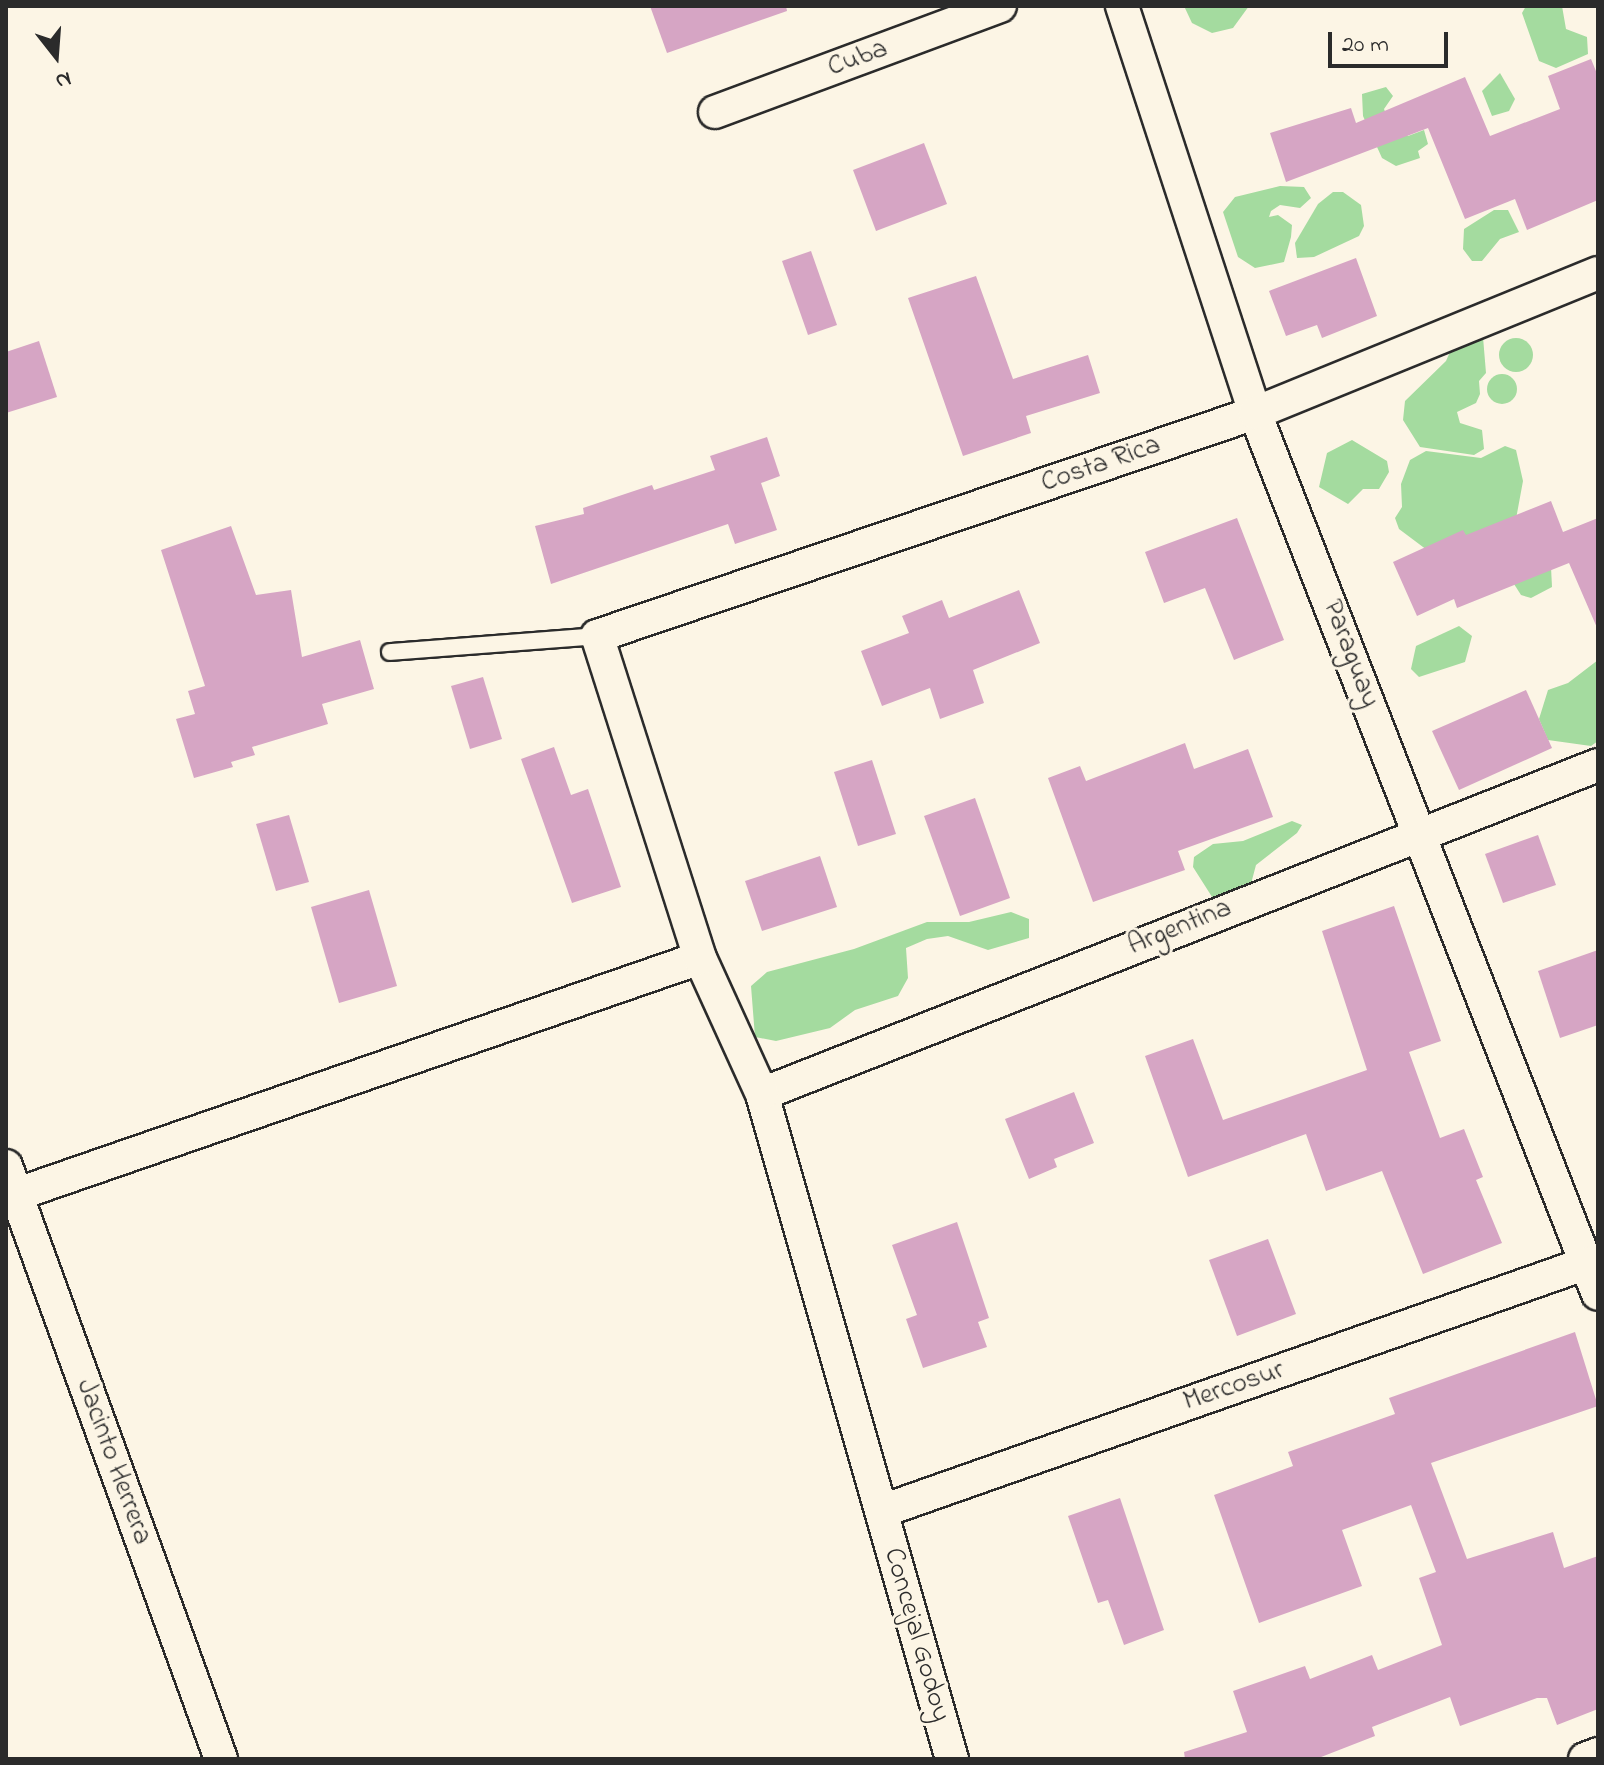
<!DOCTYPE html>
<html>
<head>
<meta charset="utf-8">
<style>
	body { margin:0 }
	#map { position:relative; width:1604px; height:1765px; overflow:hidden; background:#fcf5e5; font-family:"Indie Flower",sans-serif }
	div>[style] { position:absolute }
	.green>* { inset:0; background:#a4db9f }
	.round { border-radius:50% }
	.building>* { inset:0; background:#d6a5c4 }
	.roads { filter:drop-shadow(2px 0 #2b2b2b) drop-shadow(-2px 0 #2b2b2b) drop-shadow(0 2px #2b2b2b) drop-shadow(0 -2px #2b2b2b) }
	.service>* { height:16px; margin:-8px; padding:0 8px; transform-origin:8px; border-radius:8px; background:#fcf5e5 }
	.minor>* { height:32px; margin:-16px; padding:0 16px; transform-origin:16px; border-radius:16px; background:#fcf5e5 }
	span { translate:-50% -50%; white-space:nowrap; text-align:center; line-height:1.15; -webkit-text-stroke:6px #fcf5e5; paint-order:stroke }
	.street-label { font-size:28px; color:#2b2b2b }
	.frame { position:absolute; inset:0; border:8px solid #2b2b2b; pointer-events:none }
	.north { position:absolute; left:16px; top:16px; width:80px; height:80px; -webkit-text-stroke:6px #fcf5e5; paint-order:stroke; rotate:163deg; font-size:22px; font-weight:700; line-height:32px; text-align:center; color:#2b2b2b }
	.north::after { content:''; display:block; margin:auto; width:28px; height:36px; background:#2b2b2b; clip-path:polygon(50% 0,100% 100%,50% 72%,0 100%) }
	.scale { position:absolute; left:1328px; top:32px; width:120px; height:36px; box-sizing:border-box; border:4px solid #2b2b2b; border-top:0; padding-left:10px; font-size:24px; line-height:28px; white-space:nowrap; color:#2b2b2b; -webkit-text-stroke:6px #fcf5e5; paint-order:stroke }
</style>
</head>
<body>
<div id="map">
	<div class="green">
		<div style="clip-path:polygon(1184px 6px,1249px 6px,1233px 28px,1212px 33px,1192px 23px)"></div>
		<div style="clip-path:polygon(1526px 6px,1562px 6px,1566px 29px,1587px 37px,1588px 54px,1556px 68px,1539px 61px,1522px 13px)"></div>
		<div style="clip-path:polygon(1500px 73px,1515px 99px,1509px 111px,1492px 116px,1482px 91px)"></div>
		<div style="clip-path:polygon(1386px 87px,1393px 96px,1384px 109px,1386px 114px,1408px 136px,1424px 130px,1428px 144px,1418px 151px,1420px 158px,1396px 166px,1382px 158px,1363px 116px,1362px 94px)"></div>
		<div style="clip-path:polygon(1280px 186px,1304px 187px,1311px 198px,1300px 208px,1280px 205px,1271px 211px,1269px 217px,1278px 215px,1292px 225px,1291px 237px,1284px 262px,1255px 268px,1238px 257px,1223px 212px,1235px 197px)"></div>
		<div style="clip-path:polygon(1333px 192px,1343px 192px,1361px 205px,1364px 226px,1359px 236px,1314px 257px,1297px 258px,1295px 243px,1318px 204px)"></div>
		<div style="clip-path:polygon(1494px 210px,1508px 210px,1519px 232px,1500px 239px,1482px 261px,1472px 261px,1463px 249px,1464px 229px)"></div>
		<div style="clip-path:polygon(1483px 337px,1486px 373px,1479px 381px,1480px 394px,1476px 403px,1457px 412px,1460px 423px,1482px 430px,1484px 449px,1474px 455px,1420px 447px,1403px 420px,1405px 401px,1446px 361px,1453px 345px)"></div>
		<div class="round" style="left:1499px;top:338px;width:34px;height:34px"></div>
		<div class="round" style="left:1487px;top:374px;width:30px;height:30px"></div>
		<div style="clip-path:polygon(1352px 440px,1387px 461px,1389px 472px,1379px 489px,1363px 489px,1348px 504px,1319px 487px,1327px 453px)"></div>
		<div style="clip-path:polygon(1505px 446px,1516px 450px,1523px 481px,1516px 519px,1427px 550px,1399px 529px,1395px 518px,1402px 507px,1401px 484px,1410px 460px,1426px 451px,1481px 458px)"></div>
		<div style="clip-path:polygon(1551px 567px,1552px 587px,1531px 598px,1521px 595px,1514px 584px)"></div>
		<div style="clip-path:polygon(1459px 626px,1472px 636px,1465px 662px,1419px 677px,1411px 669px,1416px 646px)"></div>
		<div style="clip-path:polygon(1598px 660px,1598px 741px,1591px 746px,1548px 740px,1539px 719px,1548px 690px,1568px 683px)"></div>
		<div style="clip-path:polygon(1292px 821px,1302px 825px,1297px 833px,1256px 865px,1248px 895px,1221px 911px,1193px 867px,1194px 857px,1213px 844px,1243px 841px)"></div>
		<div style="clip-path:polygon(1011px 912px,1029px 919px,1029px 938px,988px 950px,948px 936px,927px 939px,906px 948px,908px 978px,898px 996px,855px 1010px,830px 1028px,776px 1041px,755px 1037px,751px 986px,767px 972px,854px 949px,927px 922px,969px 922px)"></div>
	</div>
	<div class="building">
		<div style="clip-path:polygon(650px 6px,786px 6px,787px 11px,667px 53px)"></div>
		<div style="clip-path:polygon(1591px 59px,1598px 76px,1598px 200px,1527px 230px,1515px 199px,1465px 219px,1428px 128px,1286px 182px,1270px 133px,1351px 108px,1356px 123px,1465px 77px,1490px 136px,1560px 109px,1548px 76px)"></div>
		<div style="clip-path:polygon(924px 143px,947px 204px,876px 231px,853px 170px)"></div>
		<div style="clip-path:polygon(811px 251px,837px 325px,808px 335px,782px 261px)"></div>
		<div style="clip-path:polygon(1356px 258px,1377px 316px,1322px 338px,1317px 325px,1286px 336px,1269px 291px)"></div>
		<div style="clip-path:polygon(976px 276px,1013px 379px,1088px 355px,1100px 393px,1026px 416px,1031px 433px,963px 456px,908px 298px)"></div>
		<div style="clip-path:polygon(39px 341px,57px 397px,6px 413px,6px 352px)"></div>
		<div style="clip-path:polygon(767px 437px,780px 476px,761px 483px,777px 530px,735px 544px,728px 524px,551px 584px,535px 526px,584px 514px,583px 508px,652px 485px,654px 490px,715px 470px,710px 456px)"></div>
		<div style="clip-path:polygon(1551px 501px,1563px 532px,1598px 518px,1598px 630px,1569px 563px,1457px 608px,1454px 599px,1417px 616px,1393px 562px,1463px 530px,1466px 535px)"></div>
		<div style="clip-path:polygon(1237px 518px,1284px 640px,1234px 660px,1205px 588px,1164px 603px,1145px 552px)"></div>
		<div style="clip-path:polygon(231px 526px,256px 595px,291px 590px,302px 657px,360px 640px,374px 689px,322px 704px,328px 724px,252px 747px,255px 755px,231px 762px,233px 767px,194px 778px,176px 719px,195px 714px,188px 691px,205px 686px,161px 550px)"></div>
		<div style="clip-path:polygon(1019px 590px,1040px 643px,973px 670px,984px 703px,940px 719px,930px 688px,882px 706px,861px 651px,909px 633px,902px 616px,942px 600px,949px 618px)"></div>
		<div style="clip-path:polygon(483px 677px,502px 739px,470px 749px,451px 686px)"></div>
		<div style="clip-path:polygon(1526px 690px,1552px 748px,1459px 790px,1432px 731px)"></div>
		<div style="clip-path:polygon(1185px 743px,1194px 769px,1248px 749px,1273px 817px,1178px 851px,1185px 870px,1093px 902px,1048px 778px,1080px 766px,1086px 781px)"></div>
		<div style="clip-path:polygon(554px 747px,571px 795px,588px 789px,621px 887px,572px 903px,521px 759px)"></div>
		<div style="clip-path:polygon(872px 760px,896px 834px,858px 846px,834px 772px)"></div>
		<div style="clip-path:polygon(975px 798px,1010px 898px,960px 916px,924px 816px)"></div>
		<div style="clip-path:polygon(289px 815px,309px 882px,276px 891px,256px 824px)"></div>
		<div style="clip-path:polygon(1538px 835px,1556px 885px,1503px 903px,1485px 854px)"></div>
		<div style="clip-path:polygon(820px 856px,837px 907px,762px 931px,745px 881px)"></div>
		<div style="clip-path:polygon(369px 890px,397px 986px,339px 1003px,311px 907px)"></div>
		<div style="clip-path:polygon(1394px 906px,1441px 1041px,1409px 1052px,1440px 1138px,1464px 1129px,1483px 1177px,1476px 1180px,1502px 1243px,1423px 1274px,1382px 1171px,1326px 1191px,1306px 1134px,1188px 1177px,1145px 1056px,1193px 1039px,1223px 1120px,1367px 1070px,1322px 931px)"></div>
		<div style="clip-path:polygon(1598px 950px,1598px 1025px,1560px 1038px,1538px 971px)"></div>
		<div style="clip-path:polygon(1074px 1092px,1094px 1143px,1054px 1159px,1057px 1167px,1029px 1179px,1005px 1119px)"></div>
		<div style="clip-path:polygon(957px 1222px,989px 1318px,978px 1322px,987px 1347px,923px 1368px,906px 1319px,917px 1315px,892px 1245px)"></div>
		<div style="clip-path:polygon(1268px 1239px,1296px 1314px,1237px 1336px,1209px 1260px)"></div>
		<div style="clip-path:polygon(1575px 1332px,1598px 1406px,1431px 1463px,1467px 1559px,1553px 1532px,1564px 1568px,1598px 1556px,1598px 1709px,1557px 1725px,1547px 1698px,1537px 1698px,1460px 1726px,1450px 1697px,1372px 1727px,1375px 1736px,1316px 1759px,1185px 1759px,1184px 1752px,1247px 1732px,1233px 1691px,1305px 1666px,1310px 1679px,1372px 1655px,1378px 1670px,1442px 1645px,1419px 1578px,1436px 1572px,1411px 1505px,1342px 1530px,1362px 1586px,1259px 1623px,1214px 1495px,1293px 1466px,1288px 1452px,1395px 1414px,1389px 1398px)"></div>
		<div style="clip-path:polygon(1120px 1498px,1164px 1630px,1124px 1645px,1108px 1600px,1098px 1603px,1068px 1516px)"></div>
	</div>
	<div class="roads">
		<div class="service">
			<div style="left:390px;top:652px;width:208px;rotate:-4.4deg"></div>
		</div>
		<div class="minor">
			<div style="left:1122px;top:6px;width:428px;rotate:71.9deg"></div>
			<div style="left:1255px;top:413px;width:945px;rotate:68.73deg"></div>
			<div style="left:715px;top:112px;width:304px;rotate:-20.4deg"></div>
			<div style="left:762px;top:1094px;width:898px;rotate:-21.48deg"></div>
			<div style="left:6px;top:1166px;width:631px;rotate:70.07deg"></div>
			<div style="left:6px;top:1198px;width:734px;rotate:-19.08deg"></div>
			<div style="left:882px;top:1511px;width:747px;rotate:-19.38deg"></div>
			<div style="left:952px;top:1759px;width:692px;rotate:-105.95deg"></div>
			<div style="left:762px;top:1094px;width:149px;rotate:-114.5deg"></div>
			<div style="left:700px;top:958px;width:338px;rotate:-107.7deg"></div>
			<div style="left:597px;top:636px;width:695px;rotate:-18.72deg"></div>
			<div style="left:1255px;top:413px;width:370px;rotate:-22.2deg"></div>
			<div style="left:1585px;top:1759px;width:14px;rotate:-21deg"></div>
		</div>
	</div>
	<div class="street-label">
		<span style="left:858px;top:59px;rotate:-20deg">Cuba</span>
		<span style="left:1101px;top:465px;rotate:-19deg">Costa Rica</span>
		<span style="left:1350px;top:654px;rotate:69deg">Paraguay</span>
		<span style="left:1180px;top:928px;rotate:-22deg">Argentina</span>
		<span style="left:1234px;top:1387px;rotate:-19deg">Mercosur</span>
		<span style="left:113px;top:1462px;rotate:70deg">Jacinto Herrera</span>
		<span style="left:916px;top:1635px;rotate:74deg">Concejal Godoy</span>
	</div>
	<div class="frame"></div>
	<div class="north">N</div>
	<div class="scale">20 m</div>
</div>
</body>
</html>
